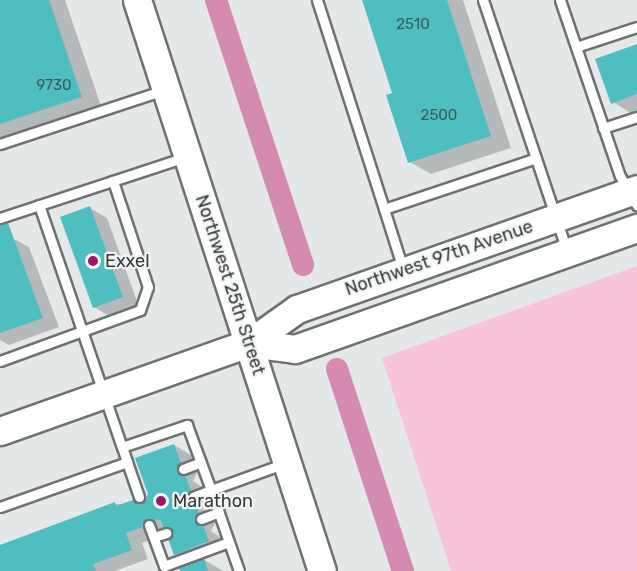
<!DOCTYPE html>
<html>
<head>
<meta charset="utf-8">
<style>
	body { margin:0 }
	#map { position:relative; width:637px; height:571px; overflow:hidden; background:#e4e8e8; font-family:Rubik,sans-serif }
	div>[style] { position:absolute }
	.green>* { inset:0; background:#f7c4dc }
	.shadow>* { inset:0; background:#0003 }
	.canal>* { height:22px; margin:-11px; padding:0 11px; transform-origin:11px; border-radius:11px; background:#d48baf }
	.building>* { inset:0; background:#4fbec1 }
	.roads { filter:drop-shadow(2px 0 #6f7272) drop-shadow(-2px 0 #6f7272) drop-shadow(0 2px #6f7272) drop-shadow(0 -2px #6f7272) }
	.lane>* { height:9px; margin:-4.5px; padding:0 4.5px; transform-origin:4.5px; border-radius:4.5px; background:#fff }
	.secondary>* { height:27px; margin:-13.5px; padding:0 13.5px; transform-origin:13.5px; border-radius:13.5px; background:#fff }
	.dots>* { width:16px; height:16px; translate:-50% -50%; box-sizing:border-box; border:3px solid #f1f5f5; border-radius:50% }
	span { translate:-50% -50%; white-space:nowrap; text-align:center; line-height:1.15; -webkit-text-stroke:4.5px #f1f5f5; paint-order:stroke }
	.number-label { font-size:15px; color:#3e5b5c }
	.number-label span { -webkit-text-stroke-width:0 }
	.street-label { font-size:18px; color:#393a3a }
	.poi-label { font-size:18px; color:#393a3a }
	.left { translate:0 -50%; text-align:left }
</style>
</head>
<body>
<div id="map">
	<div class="green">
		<div style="clip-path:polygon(637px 266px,637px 571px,451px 571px,382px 358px)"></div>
	</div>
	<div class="shadow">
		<div style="clip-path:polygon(0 0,65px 0,102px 109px,0 141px)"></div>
		<div style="clip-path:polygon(364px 0,463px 0,511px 148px,431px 174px,410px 162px,394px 94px)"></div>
		<div style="clip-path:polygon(637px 45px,637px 113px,634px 115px,613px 102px)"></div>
		<div style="clip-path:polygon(90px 208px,107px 218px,139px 307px,111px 317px,94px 307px)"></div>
		<div style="clip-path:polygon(12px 238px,29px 247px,59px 327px,9px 345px,0 340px,0 242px)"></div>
		<div style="clip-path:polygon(174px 445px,191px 455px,197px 473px,193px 481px,202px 487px,207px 501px,203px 509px,212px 515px,215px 523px,211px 531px,220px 537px,225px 551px,203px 559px,223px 571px,182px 571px,193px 564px,175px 554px,173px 530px,164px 527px,159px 536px,142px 543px,148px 559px,115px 571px,0 571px,0 546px,115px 504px,142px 505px)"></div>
	</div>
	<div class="canal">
		<div style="left:216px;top:0;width:279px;rotate:71.8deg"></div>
		<div style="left:337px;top:369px;width:213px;rotate:71.9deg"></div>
	</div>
	<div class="building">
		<div style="clip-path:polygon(0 0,49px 0,82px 97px,0 124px)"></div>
		<div style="clip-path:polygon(362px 0,447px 0,491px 136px,408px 163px,386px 95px,392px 93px)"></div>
		<div style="clip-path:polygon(637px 44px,637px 94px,611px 104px,595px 59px)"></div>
		<div style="clip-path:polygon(90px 206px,123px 297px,93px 308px,60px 217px)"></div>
		<div style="clip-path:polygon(8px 223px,43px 318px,0 333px,0 225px)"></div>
		<div style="clip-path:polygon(174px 444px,181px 463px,177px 471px,185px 475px,191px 491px,187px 499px,195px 503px,199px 513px,195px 521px,203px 525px,209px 541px,174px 555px,168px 539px,172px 535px,171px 528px,163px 527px,161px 520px,147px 519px,143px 527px,126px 533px,132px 550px,93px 564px,96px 571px,0 571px,0 545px,115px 502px,116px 506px,133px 500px,144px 502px,148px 494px,135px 458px)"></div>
		<div style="clip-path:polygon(204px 558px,208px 571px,180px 571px,179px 568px)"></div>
	</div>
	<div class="roads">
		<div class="lane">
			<div style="left:317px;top:0;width:219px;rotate:72.2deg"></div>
			<div style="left:384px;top:209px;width:160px;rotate:-18.5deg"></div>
			<div style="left:483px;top:0;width:265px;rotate:71.5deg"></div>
			<div style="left:560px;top:0;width:186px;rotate:71.2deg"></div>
			<div style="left:620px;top:176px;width:34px;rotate:60deg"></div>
			<div style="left:576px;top:47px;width:64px;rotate:-18.2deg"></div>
			<div style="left:603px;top:128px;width:36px;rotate:-18deg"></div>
			<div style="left:0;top:144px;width:173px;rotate:-18.2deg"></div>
			<div style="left:39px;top:205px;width:256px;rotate:71.1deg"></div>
			<div style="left:122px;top:447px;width:69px;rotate:-18.7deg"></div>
			<div style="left:187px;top:425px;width:69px;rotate:69.7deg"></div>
			<div style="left:211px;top:490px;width:19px;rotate:159deg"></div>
			<div style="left:384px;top:209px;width:63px;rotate:72.4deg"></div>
			<div style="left:0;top:218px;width:196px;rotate:-18.2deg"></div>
			<div style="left:0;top:361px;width:149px;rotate:-20deg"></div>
			<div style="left:140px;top:310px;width:24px;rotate:-71deg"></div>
			<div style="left:148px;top:287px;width:112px;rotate:-108.3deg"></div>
			<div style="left:127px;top:462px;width:37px;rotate:71deg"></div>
			<div style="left:183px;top:469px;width:19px;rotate:-21deg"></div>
			<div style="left:0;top:507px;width:135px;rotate:-19.5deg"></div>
			<div style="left:127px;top:462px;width:16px;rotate:-108deg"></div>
			<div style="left:201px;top:519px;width:19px;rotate:-21deg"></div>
			<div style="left:149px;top:525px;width:44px;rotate:69.9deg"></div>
			<div style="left:164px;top:566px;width:69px;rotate:-20.3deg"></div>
			<div style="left:154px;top:537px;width:13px;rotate:-18deg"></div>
			<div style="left:239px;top:571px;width:86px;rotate:-109.1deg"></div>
			<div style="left:211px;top:490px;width:77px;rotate:-19.9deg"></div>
		</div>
		<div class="secondary">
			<div style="left:137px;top:0;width:600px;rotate:72.05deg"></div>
			<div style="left:249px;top:343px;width:46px;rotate:7.4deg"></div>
			<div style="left:295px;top:349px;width:363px;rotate:-19.5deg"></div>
			<div style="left:0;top:431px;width:264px;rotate:-19.5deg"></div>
			<div style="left:249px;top:343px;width:59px;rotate:-35.3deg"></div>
			<div style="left:297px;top:309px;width:361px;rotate:-19.4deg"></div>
		</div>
	</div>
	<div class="dots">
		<div style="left:93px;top:261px;background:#9b1669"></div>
		<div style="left:161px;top:501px;background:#9b1669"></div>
	</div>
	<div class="number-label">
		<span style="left:413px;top:25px">2510</span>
		<span style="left:54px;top:86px">9730</span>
		<span style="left:439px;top:116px">2500</span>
	</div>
	<div class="street-label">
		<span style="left:439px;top:258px;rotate:-19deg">Northwest 97th Avenue</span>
		<span style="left:230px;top:285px;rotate:72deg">Northwest 25th Street</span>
	</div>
	<div class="poi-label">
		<span class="left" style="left:105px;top:261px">Exxel</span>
		<span class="left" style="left:173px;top:501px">Marathon</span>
	</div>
</div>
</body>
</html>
